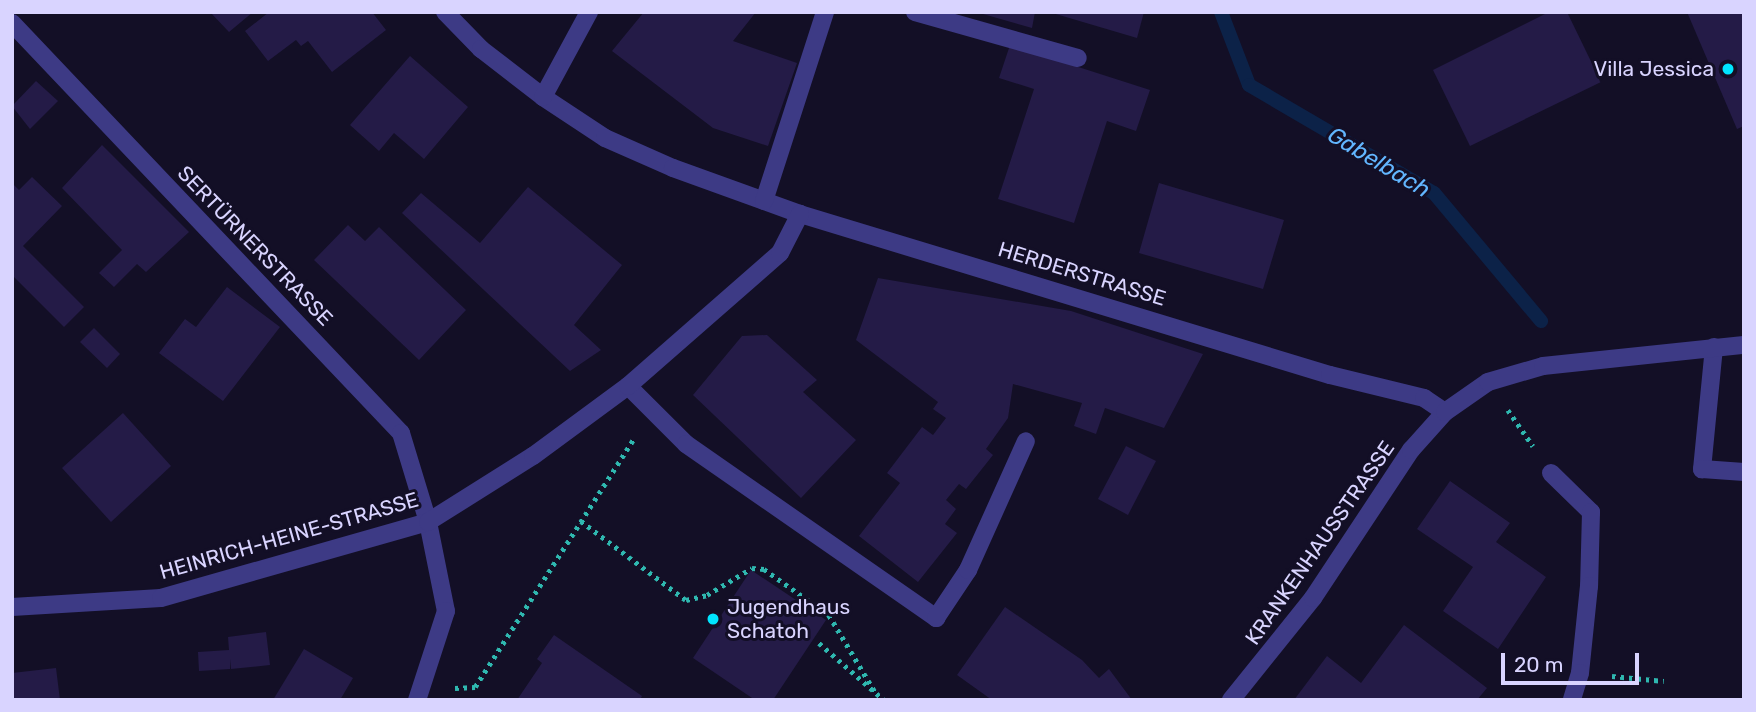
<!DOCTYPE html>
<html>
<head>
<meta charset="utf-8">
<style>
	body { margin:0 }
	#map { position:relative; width:1756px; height:712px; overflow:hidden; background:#130f26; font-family:Rubik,sans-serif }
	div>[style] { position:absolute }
	.stream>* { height:14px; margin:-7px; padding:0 7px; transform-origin:7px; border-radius:7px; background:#0c2248 }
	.building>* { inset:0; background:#241b47 }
	.path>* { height:4.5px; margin-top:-2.25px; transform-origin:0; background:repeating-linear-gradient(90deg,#2fb8b0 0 3.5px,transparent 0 8.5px) }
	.minor>* { height:18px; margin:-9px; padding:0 9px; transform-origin:9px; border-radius:9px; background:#3d3a85 }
	.dots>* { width:19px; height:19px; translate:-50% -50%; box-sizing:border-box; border:4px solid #130f26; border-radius:50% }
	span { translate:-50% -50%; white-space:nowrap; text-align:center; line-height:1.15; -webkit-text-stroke:6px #130f26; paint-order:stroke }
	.poi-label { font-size:21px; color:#d9d4ff }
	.right { translate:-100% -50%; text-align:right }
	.left { translate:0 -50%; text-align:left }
	.street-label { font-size:21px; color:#d9d4ff }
	.water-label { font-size:23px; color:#62b6ff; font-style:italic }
	.frame { position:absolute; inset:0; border:14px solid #d9d4ff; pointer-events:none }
	.scale { position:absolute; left:1501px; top:653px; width:138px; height:32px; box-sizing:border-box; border:4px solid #d9d4ff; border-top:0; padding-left:9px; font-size:21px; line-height:24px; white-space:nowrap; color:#d9d4ff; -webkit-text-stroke:5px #130f26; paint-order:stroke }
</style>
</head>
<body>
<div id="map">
	<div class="stream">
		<div style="left:1221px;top:12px;width:78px;rotate:69deg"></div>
		<div style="left:1249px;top:85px;width:214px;rotate:30.3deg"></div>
		<div style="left:1434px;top:193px;width:167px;rotate:50.1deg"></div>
	</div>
	<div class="building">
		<div style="clip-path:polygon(210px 12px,253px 12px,229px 32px)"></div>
		<div style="clip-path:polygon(269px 12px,372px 12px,386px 30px,332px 72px,308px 41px,301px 46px,296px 40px,268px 61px,245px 31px)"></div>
		<div style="clip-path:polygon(644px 12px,756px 12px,733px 41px,797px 63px,768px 146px,713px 128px,612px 51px)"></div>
		<div style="clip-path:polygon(976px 12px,1035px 12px,1032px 28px)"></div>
		<div style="clip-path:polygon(1049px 12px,1144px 12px,1137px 38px)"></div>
		<div style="clip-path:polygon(1549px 12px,1567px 12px,1601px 82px,1470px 146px,1433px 70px)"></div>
		<div style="clip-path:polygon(1687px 12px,1744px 12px,1744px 126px,1737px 129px)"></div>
		<div style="clip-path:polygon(1010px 45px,1150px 90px,1136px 131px,1107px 121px,1074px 223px,998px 199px,1034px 89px,999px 78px)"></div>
		<div style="clip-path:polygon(410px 56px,468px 107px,424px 159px,394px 133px,379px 151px,350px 125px)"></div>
		<div style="clip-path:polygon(36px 81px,58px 101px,30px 129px,12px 106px)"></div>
		<div style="clip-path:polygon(102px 145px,189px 232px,146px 272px,137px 264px,114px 287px,99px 273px,122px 250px,62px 188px)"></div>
		<div style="clip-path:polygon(32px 177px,62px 206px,23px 246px,84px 307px,64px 327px,12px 275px,12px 183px,19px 190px)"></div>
		<div style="clip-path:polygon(1159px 183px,1284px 220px,1263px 289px,1139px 253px)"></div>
		<div style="clip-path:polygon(528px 187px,622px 265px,574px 325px,601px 350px,570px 371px,402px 213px,421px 193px,480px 243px)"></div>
		<div style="clip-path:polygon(348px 225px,365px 241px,379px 227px,466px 310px,419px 360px,314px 260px)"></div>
		<div style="clip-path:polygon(878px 278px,1071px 311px,1203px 354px,1164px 428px,1105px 408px,1096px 434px,1074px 426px,1082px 403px,1013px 384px,1008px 418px,986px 449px,993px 455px,966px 489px,959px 484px,946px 500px,956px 509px,945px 524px,957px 533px,918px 582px,859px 536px,900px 483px,887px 473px,922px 427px,933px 435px,946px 418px,933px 409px,938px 402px,856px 340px)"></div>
		<div style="clip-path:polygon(227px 287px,280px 327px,223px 401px,159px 353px,185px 319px,196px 327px)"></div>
		<div style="clip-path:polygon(94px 328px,120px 354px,107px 368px,80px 342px)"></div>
		<div style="clip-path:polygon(767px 335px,817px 380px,803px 392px,856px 440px,801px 498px,693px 395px,742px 336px)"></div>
		<div style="clip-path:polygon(123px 413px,171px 466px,111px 522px,62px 468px)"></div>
		<div style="clip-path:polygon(1126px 446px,1156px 461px,1128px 515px,1098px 499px)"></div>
		<div style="clip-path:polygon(1450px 481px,1510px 523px,1496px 542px,1546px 577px,1498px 649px,1443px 611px,1473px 567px,1417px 529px)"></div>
		<div style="clip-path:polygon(751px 570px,826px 620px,773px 700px,755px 700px,693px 658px)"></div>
		<div style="clip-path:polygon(1005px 607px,1082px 660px,1099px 678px,1109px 669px,1132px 700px,992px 700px,957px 675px)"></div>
		<div style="clip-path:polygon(1404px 625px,1487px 688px,1477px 700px,1294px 700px,1327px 656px,1361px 683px)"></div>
		<div style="clip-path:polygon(266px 632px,270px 665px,231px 669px,230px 659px,230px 669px,199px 671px,198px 652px,229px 650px,228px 637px)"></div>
		<div style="clip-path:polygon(554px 635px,642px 696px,640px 700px,517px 700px,542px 663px,537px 659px)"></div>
		<div style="clip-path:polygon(304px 649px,353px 678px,340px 700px,273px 700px)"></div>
		<div style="clip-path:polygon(56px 668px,60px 700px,12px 700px,12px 673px)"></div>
	</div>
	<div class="path">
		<div style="left:1508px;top:410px;width:44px;rotate:55.2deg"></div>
		<div style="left:581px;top:521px;width:131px;rotate:37deg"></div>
		<div style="left:686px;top:600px;width:22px;rotate:-13deg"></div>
		<div style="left:707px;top:595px;width:52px;rotate:-31deg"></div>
		<div style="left:752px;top:568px;width:12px;rotate:5deg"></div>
		<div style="left:764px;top:569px;width:80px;rotate:35.3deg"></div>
		<div style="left:829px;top:615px;width:90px;rotate:59.1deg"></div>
		<div style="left:819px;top:643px;width:86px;rotate:41.2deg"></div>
		<div style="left:1612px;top:676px;width:52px;rotate:5.5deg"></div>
		<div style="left:455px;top:688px;width:20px;rotate:-3deg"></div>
		<div style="left:475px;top:687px;width:297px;rotate:-57.4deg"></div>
	</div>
	<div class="minor">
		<div style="left:445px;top:12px;width:52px;rotate:45.8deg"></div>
		<div style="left:481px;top:49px;width:78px;rotate:37.7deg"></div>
		<div style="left:543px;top:97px;width:74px;rotate:33.5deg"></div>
		<div style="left:605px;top:138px;width:74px;rotate:23.8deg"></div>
		<div style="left:673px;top:168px;width:135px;rotate:19.9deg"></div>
		<div style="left:800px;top:214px;width:554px;rotate:16.9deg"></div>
		<div style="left:1330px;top:375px;width:97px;rotate:13.7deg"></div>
		<div style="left:1424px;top:398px;width:25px;rotate:34deg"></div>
		<div style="left:915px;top:12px;width:169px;rotate:15.8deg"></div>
		<div style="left:12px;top:23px;width:565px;rotate:46.51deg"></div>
		<div style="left:401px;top:433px;width:93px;rotate:73.1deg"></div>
		<div style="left:428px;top:522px;width:91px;rotate:78.6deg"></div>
		<div style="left:446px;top:611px;width:94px;rotate:108deg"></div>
		<div style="left:543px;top:97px;width:97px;rotate:-61.6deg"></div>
		<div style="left:764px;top:201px;width:199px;rotate:-72.1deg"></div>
		<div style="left:1714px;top:347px;width:123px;rotate:95.6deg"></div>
		<div style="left:1702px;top:469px;width:42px;rotate:4.1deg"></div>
		<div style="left:628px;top:386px;width:82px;rotate:45deg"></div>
		<div style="left:686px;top:444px;width:305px;rotate:34.8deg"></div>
		<div style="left:936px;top:618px;width:58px;rotate:-56.3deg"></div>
		<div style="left:968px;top:570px;width:141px;rotate:-65.8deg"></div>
		<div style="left:1551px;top:473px;width:56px;rotate:44.3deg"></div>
		<div style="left:1591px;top:512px;width:74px;rotate:91.5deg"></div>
		<div style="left:1589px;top:586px;width:87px;rotate:95.9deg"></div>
		<div style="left:1580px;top:673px;width:28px;rotate:107deg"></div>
		<div style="left:12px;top:607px;width:149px;rotate:-3.5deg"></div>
		<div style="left:161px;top:598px;width:278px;rotate:-15.9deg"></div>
		<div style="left:428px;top:522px;width:124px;rotate:-32.2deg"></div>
		<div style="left:533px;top:456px;width:118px;rotate:-36.4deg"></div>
		<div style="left:628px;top:386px;width:202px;rotate:-41.2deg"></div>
		<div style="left:780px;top:253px;width:44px;rotate:-62.9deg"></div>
		<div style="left:1231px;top:700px;width:131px;rotate:-51.2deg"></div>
		<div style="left:1313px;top:598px;width:178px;rotate:-56.5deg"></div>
		<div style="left:1411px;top:450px;width:51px;rotate:-48.2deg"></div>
		<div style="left:1445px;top:412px;width:52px;rotate:-34.9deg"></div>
		<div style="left:1488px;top:382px;width:57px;rotate:-16.2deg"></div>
		<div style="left:1543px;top:366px;width:202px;rotate:-6deg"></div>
	</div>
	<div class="dots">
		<div style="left:1728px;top:69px;background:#00e5ff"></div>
		<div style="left:713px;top:619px;background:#00e5ff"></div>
	</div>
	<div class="poi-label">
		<span class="right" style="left:1714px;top:69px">Villa Jessica</span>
		<span class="left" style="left:727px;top:619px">Jugendhaus<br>Schatoh</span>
	</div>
	<div class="street-label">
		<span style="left:255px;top:246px;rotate:46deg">SERTÜRNERSTRASSE</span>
		<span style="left:1082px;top:274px;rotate:17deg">HERDERSTRASSE</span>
		<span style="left:289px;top:536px;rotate:-16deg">HEINRICH-HEINE-STRASSE</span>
		<span style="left:1320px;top:543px;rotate:-55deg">KRANKENHAUSSTRASSE</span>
	</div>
	<div class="water-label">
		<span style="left:1379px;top:162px;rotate:31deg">Gabelbach</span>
	</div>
	<div class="frame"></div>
	<div class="scale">20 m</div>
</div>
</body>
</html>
